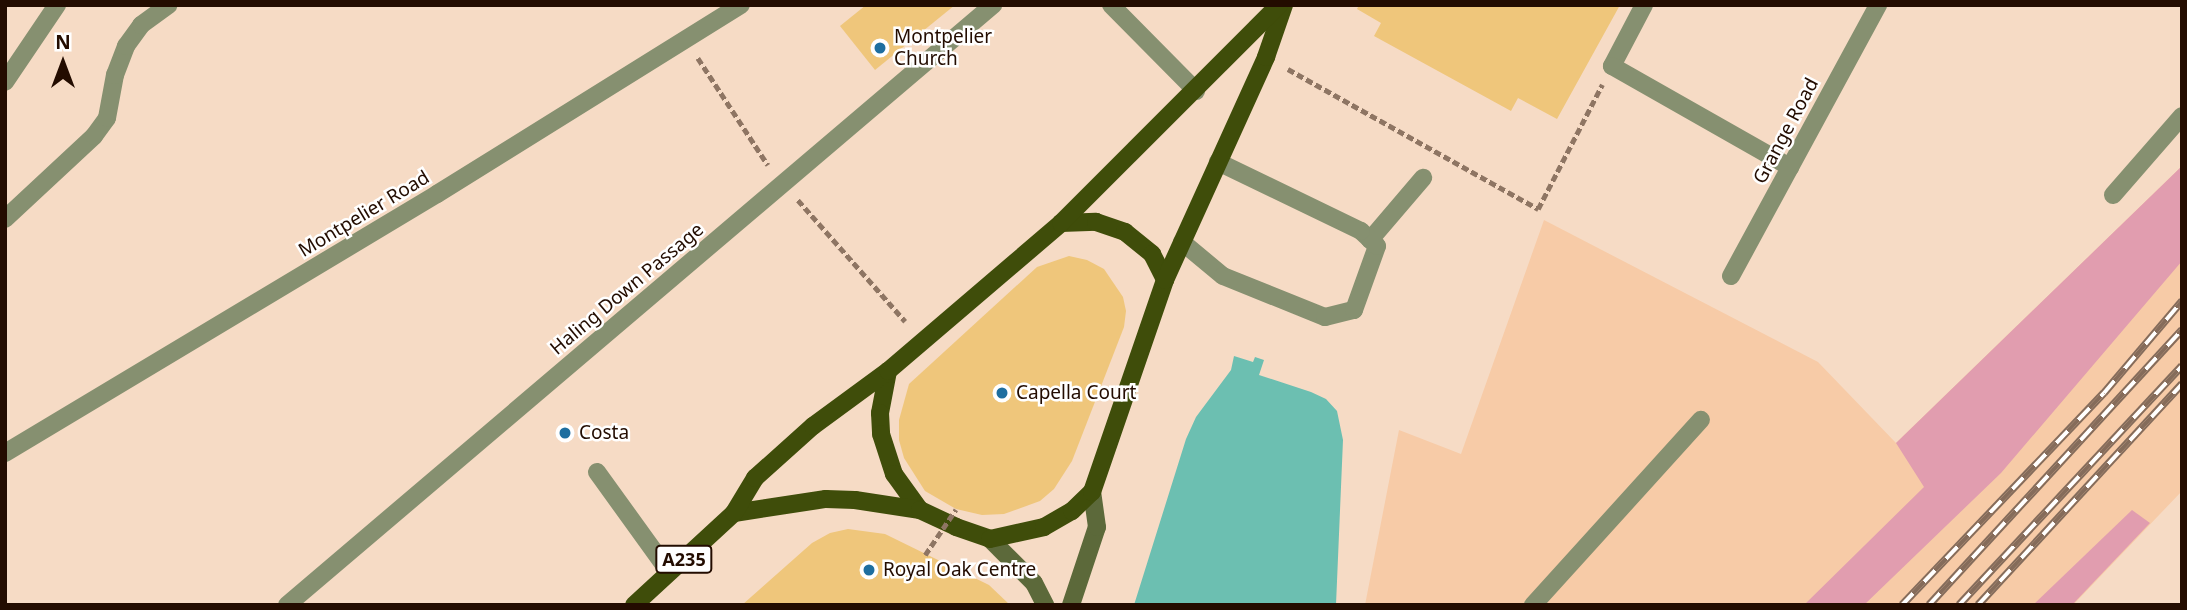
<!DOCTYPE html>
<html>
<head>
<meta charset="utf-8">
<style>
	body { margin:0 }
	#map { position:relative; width:2187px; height:610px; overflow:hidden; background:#f6dbc5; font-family:"Noto Sans",sans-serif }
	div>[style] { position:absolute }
	.built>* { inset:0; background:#f7cba7 }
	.forest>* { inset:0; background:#e19daf }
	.water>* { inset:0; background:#6cbfb1 }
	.building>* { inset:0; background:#efc67b }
	.path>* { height:4.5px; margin-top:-2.25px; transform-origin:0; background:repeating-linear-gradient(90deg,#8e7563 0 7px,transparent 0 10.5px) }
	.lane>* { height:18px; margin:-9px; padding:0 9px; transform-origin:9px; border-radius:9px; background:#869070 }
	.street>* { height:18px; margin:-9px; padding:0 9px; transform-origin:9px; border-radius:9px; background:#869070 }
	.secondary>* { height:18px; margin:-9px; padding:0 9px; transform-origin:9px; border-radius:9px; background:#5c693a }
	.primary>* { height:18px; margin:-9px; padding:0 9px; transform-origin:9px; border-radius:9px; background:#3f4d0a }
	.rail>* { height:8px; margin-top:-4px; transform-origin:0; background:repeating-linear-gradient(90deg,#fff 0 16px,#856c5b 0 32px); box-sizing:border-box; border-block:2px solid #856c5b }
	.path-bridge>* { height:4.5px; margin-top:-2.25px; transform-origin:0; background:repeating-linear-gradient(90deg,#8e7563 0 7px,transparent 0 10.5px) }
	.dots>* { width:19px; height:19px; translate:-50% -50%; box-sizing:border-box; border:4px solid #fff; border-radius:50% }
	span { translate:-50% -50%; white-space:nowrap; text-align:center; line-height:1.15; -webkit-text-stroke:5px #fff; paint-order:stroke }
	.shield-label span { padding:2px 5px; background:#fff; border:2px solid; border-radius:5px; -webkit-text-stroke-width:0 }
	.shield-label { font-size:18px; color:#230c00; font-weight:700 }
	.poi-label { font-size:19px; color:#230c00 }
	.left { translate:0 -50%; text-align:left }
	.street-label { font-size:19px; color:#230c00 }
	.frame { position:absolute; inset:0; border:7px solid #230c00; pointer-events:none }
	.north { position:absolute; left:28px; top:28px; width:70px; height:70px; -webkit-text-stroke:5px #fff; paint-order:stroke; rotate:0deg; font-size:19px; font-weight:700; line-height:28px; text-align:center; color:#230c00 }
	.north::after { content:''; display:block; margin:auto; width:24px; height:32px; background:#230c00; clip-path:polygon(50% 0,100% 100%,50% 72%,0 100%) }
</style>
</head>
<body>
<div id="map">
	<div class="built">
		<div style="clip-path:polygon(2182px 166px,2182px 491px,2073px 605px,1365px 605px,1399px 430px,1461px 454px,1544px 220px,1818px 362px,1896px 443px)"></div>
	</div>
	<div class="forest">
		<div style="clip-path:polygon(2182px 166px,2182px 261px,2001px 473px,1864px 605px,1804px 605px,1924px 487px,1896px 443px)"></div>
		<div style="clip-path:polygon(2132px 510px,2150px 523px,2072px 605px,2033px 605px)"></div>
	</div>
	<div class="water">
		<div style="clip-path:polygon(1234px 356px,1253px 362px,1255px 357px,1264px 360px,1259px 375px,1311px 392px,1326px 399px,1337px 411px,1343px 440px,1336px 605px,1134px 605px,1186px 439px,1196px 417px,1231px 370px)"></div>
	</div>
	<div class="building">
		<div style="clip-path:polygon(866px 5px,955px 5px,875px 70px,840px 26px)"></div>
		<div style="clip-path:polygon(1359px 5px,1620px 5px,1557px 119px,1518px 98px,1511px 111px,1374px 36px,1381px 23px,1357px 9px)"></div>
		<div style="clip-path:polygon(1069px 256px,1087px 260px,1104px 269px,1123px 297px,1126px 311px,1124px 327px,1072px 461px,1054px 489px,1040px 501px,1004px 514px,982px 515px,956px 509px,925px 491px,904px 458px,899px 440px,899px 420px,909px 384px,1037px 267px)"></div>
		<div style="clip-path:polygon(848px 529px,885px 534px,989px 585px,1010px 605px,742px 605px,812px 543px,830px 533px)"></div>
	</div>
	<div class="path">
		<div style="left:698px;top:58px;width:128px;rotate:56.8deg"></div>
		<div style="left:1288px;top:69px;width:287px;rotate:29.2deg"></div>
		<div style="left:1538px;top:209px;width:140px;rotate:-62.7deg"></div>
		<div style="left:798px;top:200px;width:162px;rotate:48.5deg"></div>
	</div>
	<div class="lane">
		<div style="left:1644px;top:5px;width:69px;rotate:117.7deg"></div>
		<div style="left:1612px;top:66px;width:205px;rotate:29.6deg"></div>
		<div style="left:5px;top:219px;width:122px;rotate:-43deg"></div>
		<div style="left:94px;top:136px;width:22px;rotate:-54deg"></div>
		<div style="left:107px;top:118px;width:44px;rotate:-79.5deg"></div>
		<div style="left:115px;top:75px;width:31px;rotate:-69deg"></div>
		<div style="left:126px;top:46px;width:26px;rotate:-54deg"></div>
		<div style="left:141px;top:25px;width:34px;rotate:-36deg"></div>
		<div style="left:1370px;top:240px;width:82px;rotate:-49.5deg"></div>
		<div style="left:1182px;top:242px;width:53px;rotate:39.7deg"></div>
		<div style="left:1223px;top:276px;width:110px;rotate:21.9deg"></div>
		<div style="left:1325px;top:317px;width:30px;rotate:-14deg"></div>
		<div style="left:1354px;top:310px;width:68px;rotate:-70.2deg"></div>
		<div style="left:1377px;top:246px;width:22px;rotate:-137deg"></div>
		<div style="left:1361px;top:231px;width:159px;rotate:-154.2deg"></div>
		<div style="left:597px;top:472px;width:123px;rotate:54.2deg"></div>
		<div style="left:1533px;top:605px;width:250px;rotate:-47.8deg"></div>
	</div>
	<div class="street">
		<div style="left:1111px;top:5px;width:121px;rotate:45.3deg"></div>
		<div style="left:5px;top:82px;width:93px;rotate:-56deg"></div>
		<div style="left:2113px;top:195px;width:105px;rotate:-48.9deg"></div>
		<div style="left:1731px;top:276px;width:308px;rotate:-61.5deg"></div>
		<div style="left:5px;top:453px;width:504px;rotate:-30.94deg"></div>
		<div style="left:437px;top:194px;width:358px;rotate:-31.9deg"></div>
		<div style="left:287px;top:605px;width:927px;rotate:-40.36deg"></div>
	</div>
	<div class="secondary">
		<div style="left:990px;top:539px;width:62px;rotate:45deg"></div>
		<div style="left:1034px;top:583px;width:25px;rotate:63deg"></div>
		<div style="left:1071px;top:605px;width:82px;rotate:-71.6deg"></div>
		<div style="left:1097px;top:527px;width:35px;rotate:-98deg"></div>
	</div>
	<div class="primary">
		<div style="left:1061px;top:223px;width:35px;rotate:-2deg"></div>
		<div style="left:1096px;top:222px;width:31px;rotate:19deg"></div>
		<div style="left:1125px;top:232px;width:35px;rotate:39deg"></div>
		<div style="left:1152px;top:254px;width:29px;rotate:63deg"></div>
		<div style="left:888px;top:371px;width:43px;rotate:100.8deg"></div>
		<div style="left:880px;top:413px;width:21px;rotate:87deg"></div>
		<div style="left:881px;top:434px;width:42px;rotate:72deg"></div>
		<div style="left:894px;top:474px;width:44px;rotate:54.2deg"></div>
		<div style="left:734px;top:513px;width:93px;rotate:-8.7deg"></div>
		<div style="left:826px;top:499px;width:29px;rotate:2deg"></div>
		<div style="left:855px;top:500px;width:66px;rotate:8.7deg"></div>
		<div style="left:920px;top:510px;width:40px;rotate:25deg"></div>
		<div style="left:956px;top:527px;width:36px;rotate:19deg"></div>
		<div style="left:990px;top:539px;width:55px;rotate:-12.5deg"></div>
		<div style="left:1044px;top:527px;width:32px;rotate:-30deg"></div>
		<div style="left:1072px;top:511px;width:28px;rotate:-44deg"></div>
		<div style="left:1092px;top:492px;width:224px;rotate:-71deg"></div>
		<div style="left:1165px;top:280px;width:245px;rotate:-65.6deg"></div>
		<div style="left:1266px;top:57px;width:55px;rotate:-70.9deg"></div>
		<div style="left:634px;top:605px;width:136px;rotate:-42.6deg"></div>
		<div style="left:734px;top:513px;width:41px;rotate:-59deg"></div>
		<div style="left:755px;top:478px;width:78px;rotate:-41.9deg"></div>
		<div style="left:813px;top:426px;width:93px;rotate:-36.3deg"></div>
		<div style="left:888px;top:371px;width:228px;rotate:-40.5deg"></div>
		<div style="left:1061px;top:223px;width:308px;rotate:-45deg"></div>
	</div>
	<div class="rail">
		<div style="left:1902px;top:605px;width:293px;rotate:-46.4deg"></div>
		<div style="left:2104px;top:393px;width:121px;rotate:-49.7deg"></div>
		<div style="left:1929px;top:605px;width:374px;rotate:-47.4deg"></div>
		<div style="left:1959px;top:605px;width:327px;rotate:-47deg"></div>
		<div style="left:1978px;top:605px;width:301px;rotate:-47.3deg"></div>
	</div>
	<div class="path-bridge">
		<div style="left:925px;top:555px;width:55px;rotate:-56deg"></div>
	</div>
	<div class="dots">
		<div style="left:880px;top:48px;background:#1e6e9f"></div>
		<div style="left:1002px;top:393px;background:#1e6e9f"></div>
		<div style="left:565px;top:433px;background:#1e6e9f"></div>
		<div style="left:869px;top:570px;background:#1e6e9f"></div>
	</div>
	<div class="shield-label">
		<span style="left:684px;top:559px">A235</span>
	</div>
	<div class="poi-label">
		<span class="left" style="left:894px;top:48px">Montpelier<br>Church</span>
		<span class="left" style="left:1016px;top:393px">Capella Court</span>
		<span class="left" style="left:579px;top:433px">Costa</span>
		<span class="left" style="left:883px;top:570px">Royal Oak Centre</span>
	</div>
	<div class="street-label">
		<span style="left:1786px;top:131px;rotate:-62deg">Grange Road</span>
		<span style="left:364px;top:214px;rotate:-31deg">Montpelier Road</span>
		<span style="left:627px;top:289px;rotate:-40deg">Haling Down Passage</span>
	</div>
	<div class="frame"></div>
	<div class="north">N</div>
</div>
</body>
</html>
